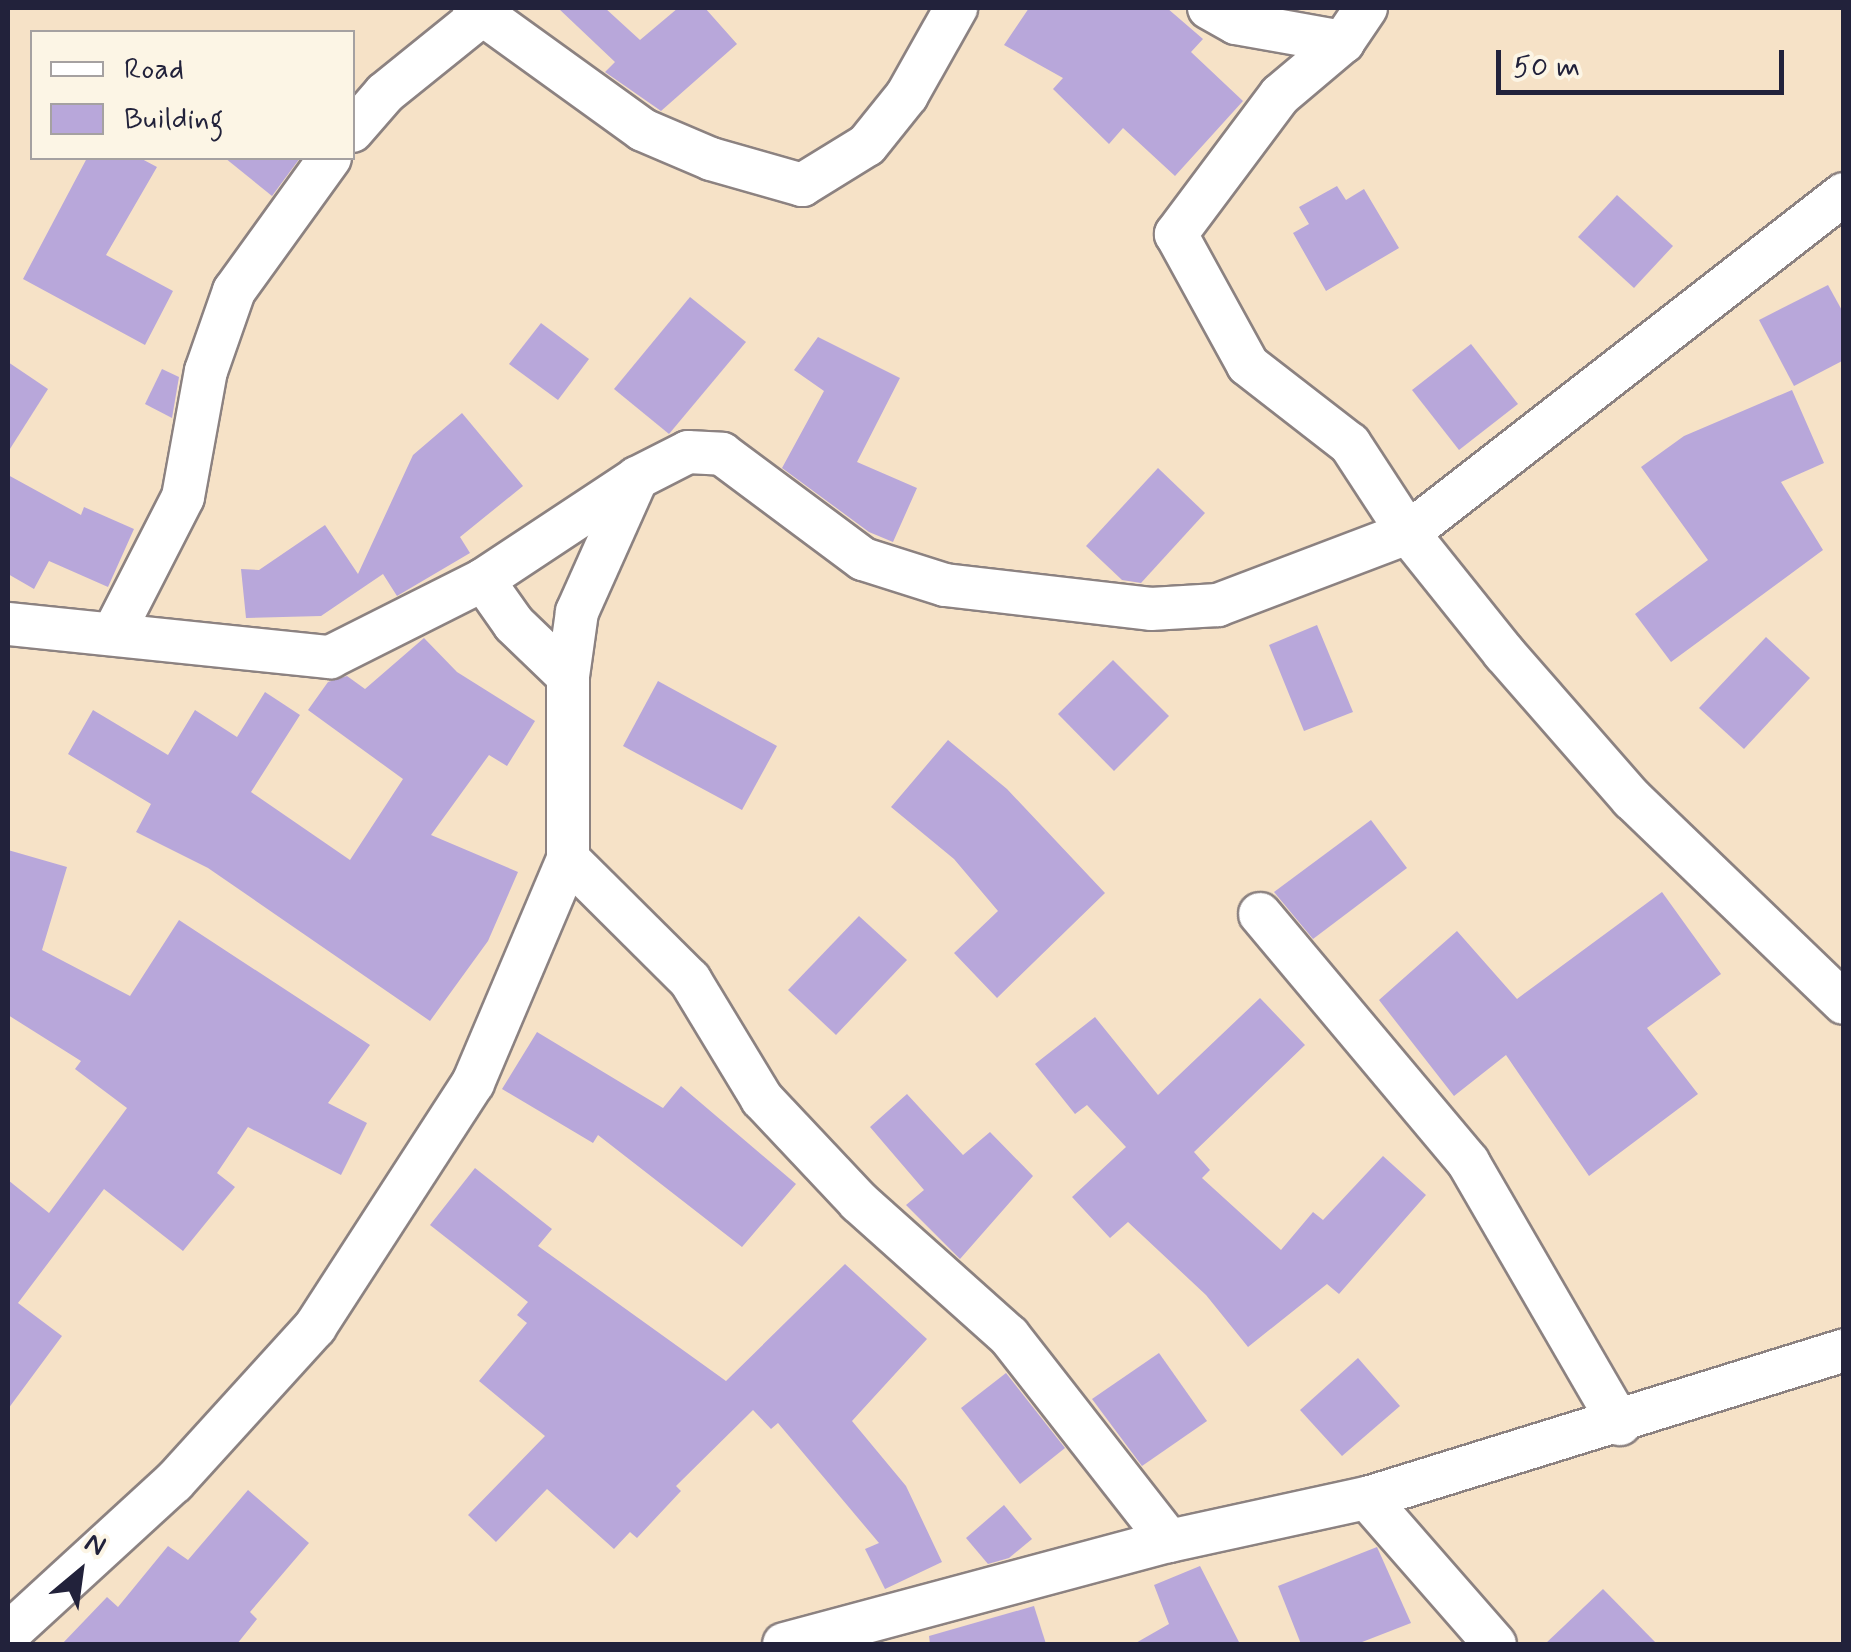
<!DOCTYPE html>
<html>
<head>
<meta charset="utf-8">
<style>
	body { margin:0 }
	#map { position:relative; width:1851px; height:1652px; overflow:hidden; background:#f6e2c7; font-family:Mynerve,sans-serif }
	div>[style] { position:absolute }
	.building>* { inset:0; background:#b8a7da }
	.roads { filter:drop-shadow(2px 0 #8c8281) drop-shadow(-2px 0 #8c8281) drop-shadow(0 2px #8c8281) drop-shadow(0 -2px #8c8281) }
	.street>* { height:42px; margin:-21px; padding:0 21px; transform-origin:21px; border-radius:21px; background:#fff }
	span { translate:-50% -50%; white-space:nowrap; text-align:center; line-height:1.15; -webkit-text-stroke:8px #fcf5e5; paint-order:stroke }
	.frame { position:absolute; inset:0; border:10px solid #22223b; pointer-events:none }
	.legend { position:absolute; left:30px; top:30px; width:325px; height:130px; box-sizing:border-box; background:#fcf5e5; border:2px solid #a5a1a1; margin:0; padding:12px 18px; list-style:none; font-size:30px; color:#22223b }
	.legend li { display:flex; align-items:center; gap:20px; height:50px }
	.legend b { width:50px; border:2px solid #a5a1a1 }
	.north { position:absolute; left:30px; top:1522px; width:100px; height:100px; -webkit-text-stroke:8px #fcf5e5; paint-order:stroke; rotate:29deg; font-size:28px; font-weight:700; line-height:40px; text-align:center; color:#22223b }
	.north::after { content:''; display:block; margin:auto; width:35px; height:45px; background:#22223b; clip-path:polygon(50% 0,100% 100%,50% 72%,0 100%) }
	.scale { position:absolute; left:1496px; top:50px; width:288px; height:45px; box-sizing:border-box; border:5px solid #22223b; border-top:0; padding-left:12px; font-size:30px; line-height:35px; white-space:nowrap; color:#22223b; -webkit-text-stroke:8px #fcf5e5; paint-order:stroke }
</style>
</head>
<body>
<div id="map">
	<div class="building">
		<div style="clip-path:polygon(558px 8px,605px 8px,640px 40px,678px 8px,705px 8px,737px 44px,661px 111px,605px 72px,615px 62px)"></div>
		<div style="clip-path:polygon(1029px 8px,1167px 8px,1203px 39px,1191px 52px,1243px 101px,1175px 176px,1123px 128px,1109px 144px,1053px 89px,1063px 78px,1004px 45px)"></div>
		<div style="clip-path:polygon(87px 158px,140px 158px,157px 167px,106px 255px,173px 291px,145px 345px,23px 279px)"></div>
		<div style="clip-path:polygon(225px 158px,300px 158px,272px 196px)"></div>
		<div style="clip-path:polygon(1337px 186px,1346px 200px,1364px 189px,1399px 248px,1326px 291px,1293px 233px,1309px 224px,1299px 207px)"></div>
		<div style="clip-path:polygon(1617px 195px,1673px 246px,1634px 288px,1578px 237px)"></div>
		<div style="clip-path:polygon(1828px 285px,1844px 314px,1844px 360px,1794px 386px,1759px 320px)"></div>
		<div style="clip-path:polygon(690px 297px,746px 342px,669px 434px,614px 389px)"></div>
		<div style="clip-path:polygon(541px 323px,589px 359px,558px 400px,509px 364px)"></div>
		<div style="clip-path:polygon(818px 337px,900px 378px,857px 462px,917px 488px,893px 542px,869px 532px,782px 468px,824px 391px,794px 370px)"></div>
		<div style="clip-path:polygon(1471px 344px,1518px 404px,1459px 450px,1412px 390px)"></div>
		<div style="clip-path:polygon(8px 362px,48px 389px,8px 452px)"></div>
		<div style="clip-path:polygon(162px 369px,179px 377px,172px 418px,145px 404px)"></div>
		<div style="clip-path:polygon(1792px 390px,1824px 463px,1781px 482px,1823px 550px,1671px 662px,1635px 614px,1708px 560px,1641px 467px,1684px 436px)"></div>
		<div style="clip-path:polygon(462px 413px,523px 486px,460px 537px,470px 553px,397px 596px,383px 574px,321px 616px,246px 618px,241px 569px,259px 570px,325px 525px,358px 574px,413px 455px)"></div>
		<div style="clip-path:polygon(1158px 468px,1205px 513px,1141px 583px,1122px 580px,1086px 546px)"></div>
		<div style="clip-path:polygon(8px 475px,81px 515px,84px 507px,134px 529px,108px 587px,49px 561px,34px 589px,8px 574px)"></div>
		<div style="clip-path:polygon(1317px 625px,1353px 712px,1304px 731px,1269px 645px)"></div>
		<div style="clip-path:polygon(1766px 637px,1810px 678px,1744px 749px,1699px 708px)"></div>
		<div style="clip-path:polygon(424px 638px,457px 672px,535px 721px,507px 766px,489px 755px,431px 835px,518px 872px,488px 941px,430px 1021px,208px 868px,136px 832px,151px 804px,68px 754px,93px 710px,168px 755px,195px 710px,237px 737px,265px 692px,300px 715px,251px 792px,350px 860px,403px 779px,308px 710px,328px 682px,347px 676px,365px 689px)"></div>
		<div style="clip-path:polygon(1113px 660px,1169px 716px,1114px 771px,1058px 714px)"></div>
		<div style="clip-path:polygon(658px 681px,777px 746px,742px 810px,623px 746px)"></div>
		<div style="clip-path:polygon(948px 740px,1007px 789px,1105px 893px,997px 998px,954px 953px,998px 911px,954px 859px,891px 807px)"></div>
		<div style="clip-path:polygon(1371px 820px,1407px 868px,1313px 939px,1274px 892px)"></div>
		<div style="clip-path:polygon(8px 850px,67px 867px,42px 950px,130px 996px,179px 920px,370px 1045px,328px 1103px,367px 1123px,341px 1175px,248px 1127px,217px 1173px,235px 1187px,183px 1251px,104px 1189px,18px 1303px,62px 1336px,8px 1409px,8px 1180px,49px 1213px,127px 1108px,75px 1069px,81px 1061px,8px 1015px)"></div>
		<div style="clip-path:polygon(1662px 892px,1721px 974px,1647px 1028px,1698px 1094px,1589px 1176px,1506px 1055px,1454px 1096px,1379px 1000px,1457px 931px,1517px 999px)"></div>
		<div style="clip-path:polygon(859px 916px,907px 960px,836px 1035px,788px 990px)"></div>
		<div style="clip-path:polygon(1260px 998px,1305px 1045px,1194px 1152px,1210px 1170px,1202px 1178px,1281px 1250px,1313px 1212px,1323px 1220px,1383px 1156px,1426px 1195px,1339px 1294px,1327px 1284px,1248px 1347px,1206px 1295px,1128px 1222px,1110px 1238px,1072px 1197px,1126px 1147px,1087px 1105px,1075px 1114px,1035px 1064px,1095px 1017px,1158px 1095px)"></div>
		<div style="clip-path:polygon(537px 1032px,663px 1108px,681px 1086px,796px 1184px,742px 1247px,598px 1135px,593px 1143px,502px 1089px)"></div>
		<div style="clip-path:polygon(907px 1094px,963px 1155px,990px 1132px,1033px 1176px,960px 1259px,906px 1205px,924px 1190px,870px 1127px)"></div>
		<div style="clip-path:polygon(475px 1168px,552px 1229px,538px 1246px,726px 1381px,845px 1264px,927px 1339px,852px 1421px,906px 1486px,942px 1562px,885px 1589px,865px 1549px,879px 1543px,778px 1423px,771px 1429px,753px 1410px,676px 1486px,681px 1491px,637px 1538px,630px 1532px,614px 1549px,547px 1489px,496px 1542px,468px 1515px,545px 1436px,479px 1381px,527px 1323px,517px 1315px,528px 1302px,430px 1225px)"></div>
		<div style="clip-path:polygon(1159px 1353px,1207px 1421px,1142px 1466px,1092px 1399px)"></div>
		<div style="clip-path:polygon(1358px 1358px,1400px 1406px,1342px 1456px,1300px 1410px)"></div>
		<div style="clip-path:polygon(1006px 1373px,1065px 1448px,1020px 1484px,961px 1408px)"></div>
		<div style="clip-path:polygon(248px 1490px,309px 1543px,250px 1612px,257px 1619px,237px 1644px,62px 1644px,107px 1597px,118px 1607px,168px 1546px,188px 1560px)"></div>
		<div style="clip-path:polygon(1004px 1505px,1032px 1539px,1009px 1558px,988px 1564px,966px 1538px)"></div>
		<div style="clip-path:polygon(1377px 1547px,1411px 1623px,1357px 1644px,1301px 1644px,1278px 1586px)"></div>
		<div style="clip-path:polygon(1200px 1566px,1240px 1644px,1134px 1644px,1169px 1624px,1154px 1585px)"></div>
		<div style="clip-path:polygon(1603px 1589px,1657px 1644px,1545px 1644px)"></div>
		<div style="clip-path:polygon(1034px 1606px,1046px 1644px,930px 1644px,929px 1636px)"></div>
	</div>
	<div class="roads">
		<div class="street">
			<div style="left:474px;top:8px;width:208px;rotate:35.8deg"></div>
			<div style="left:643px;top:130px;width:74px;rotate:23.1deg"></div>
			<div style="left:711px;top:159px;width:95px;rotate:15.9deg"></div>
			<div style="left:802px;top:185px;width:76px;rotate:-31.6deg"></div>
			<div style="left:867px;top:145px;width:64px;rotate:-51.3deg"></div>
			<div style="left:907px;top:95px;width:100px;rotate:-60.6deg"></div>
			<div style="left:1209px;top:8px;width:31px;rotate:29deg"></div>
			<div style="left:1236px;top:23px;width:109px;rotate:10.1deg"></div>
			<div style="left:1366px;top:8px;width:41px;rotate:124.1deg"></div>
			<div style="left:1343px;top:42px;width:82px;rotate:139.9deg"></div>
			<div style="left:1280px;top:95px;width:174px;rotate:126.8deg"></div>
			<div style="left:1176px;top:234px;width:149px;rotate:61.2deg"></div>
			<div style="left:1248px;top:365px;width:129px;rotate:37.8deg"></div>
			<div style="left:1350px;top:444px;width:106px;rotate:56.9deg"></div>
			<div style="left:1408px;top:533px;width:154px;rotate:51.3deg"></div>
			<div style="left:1504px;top:653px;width:194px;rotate:48.8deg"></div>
			<div style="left:1632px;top:799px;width:294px;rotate:43.9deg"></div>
			<div style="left:352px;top:131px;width:50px;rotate:-49deg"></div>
			<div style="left:385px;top:93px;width:126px;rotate:-38.9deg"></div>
			<div style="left:483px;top:580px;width:54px;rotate:54.8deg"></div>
			<div style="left:514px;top:624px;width:75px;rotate:43.9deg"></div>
			<div style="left:8px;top:624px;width:324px;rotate:5.9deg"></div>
			<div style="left:330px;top:657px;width:171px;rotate:-26.7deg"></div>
			<div style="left:483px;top:580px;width:185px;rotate:-33.5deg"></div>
			<div style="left:637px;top:478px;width:57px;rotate:-27deg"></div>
			<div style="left:688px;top:452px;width:34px;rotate:3deg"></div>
			<div style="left:722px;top:454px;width:176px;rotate:36.7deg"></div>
			<div style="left:863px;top:559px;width:86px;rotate:17.6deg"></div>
			<div style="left:945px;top:585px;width:207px;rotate:6.6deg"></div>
			<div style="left:1151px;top:609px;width:67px;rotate:-3.4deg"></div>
			<div style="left:1218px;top:605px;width:203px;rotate:-20.8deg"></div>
			<div style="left:1408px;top:533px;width:552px;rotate:-37.87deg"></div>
			<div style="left:115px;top:630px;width:149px;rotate:-62.9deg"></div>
			<div style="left:183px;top:497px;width:128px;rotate:-79.7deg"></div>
			<div style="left:206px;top:371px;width:85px;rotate:-70.7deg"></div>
			<div style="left:234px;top:291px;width:164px;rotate:-54.2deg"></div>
			<div style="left:568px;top:859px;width:172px;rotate:44.8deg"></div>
			<div style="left:690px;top:980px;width:139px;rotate:58.8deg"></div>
			<div style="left:762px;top:1099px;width:141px;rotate:46.7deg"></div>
			<div style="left:859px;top:1202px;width:201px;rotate:41.8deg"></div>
			<div style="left:1009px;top:1336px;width:260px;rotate:52deg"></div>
			<div style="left:1260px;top:914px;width:324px;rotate:50deg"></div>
			<div style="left:1468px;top:1162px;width:303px;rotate:59.9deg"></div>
			<div style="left:1367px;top:1498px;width:194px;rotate:48.8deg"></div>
			<div style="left:8px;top:1634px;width:225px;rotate:-42.5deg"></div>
			<div style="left:174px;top:1482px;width:210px;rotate:-47.7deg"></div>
			<div style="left:315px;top:1327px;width:291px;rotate:-57.1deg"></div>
			<div style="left:473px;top:1083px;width:243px;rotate:-67deg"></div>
			<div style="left:568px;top:859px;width:183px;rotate:-90deg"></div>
			<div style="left:568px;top:676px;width:65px;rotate:-82deg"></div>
			<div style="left:577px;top:612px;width:147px;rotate:-65.9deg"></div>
			<div style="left:784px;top:1644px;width:399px;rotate:-15deg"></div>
			<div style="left:1169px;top:1541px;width:203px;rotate:-12.3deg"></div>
			<div style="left:1367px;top:1498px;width:499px;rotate:-17.2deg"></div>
		</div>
	</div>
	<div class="frame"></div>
	<ul class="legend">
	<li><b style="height:12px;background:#fff"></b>Road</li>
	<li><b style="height:28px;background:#b8a7da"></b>Building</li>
	</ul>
	<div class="north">N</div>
	<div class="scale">50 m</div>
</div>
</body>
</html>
